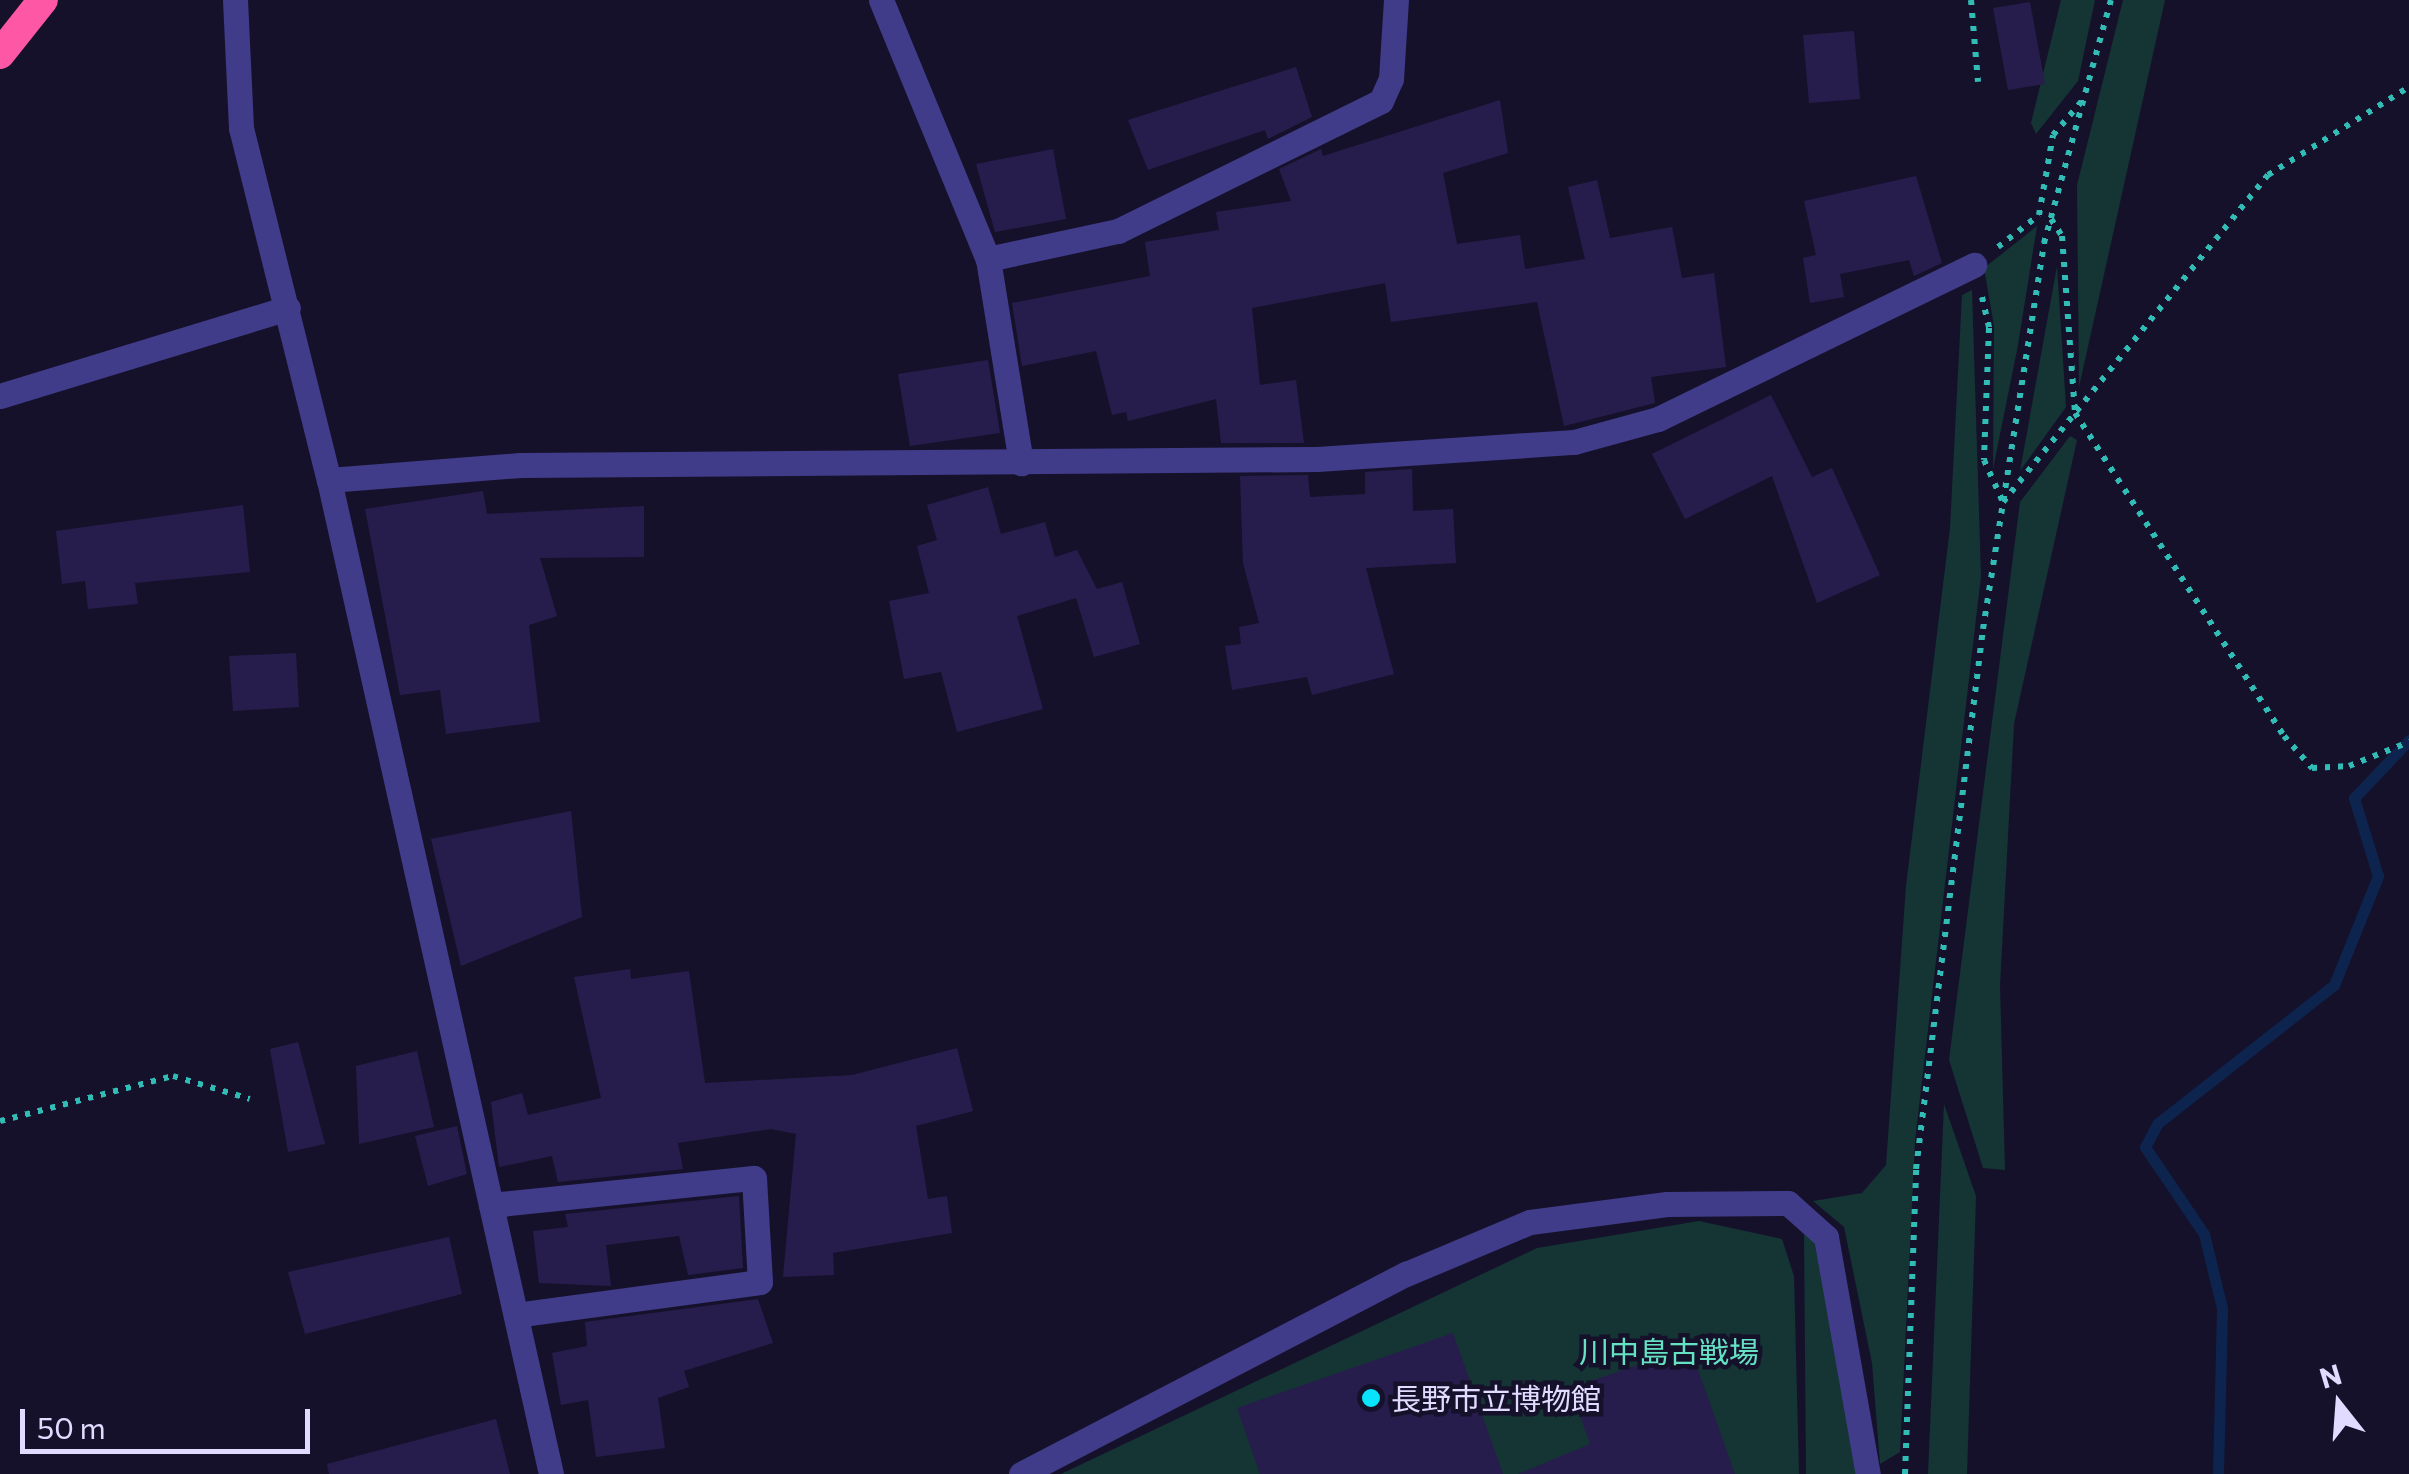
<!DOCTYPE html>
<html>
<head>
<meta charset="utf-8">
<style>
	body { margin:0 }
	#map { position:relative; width:2409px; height:1474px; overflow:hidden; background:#16112b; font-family:Commissioner,"Noto Sans JP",sans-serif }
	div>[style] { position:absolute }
	.green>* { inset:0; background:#143534 }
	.stream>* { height:11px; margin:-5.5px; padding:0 5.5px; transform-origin:5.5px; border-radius:5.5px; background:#0d254e }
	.building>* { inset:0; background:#271d4c }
	.path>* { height:6px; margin-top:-3px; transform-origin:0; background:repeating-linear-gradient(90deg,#31bdb6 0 5px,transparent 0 13px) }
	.minor>* { height:25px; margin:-12.5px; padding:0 12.5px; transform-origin:12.5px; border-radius:12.5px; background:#403c8a }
	.highway>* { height:30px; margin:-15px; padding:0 15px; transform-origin:15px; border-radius:15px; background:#fe57a6 }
	.dots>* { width:28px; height:28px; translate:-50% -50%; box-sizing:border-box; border:5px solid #16112b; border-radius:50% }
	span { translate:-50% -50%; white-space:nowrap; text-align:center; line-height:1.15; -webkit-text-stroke:9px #16112b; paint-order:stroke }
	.park-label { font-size:30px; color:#65e1c3 }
	.poi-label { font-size:30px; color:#e0dbff }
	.left { translate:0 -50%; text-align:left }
	.north { position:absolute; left:2289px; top:1354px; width:100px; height:100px; -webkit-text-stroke:8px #16112b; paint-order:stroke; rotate:343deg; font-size:28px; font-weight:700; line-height:40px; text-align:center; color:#e0dbff }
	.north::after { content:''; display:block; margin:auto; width:35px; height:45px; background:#e0dbff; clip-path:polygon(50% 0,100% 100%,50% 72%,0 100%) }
	.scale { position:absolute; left:20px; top:1409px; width:290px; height:45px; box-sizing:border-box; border:5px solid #e0dbff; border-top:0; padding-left:12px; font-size:30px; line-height:35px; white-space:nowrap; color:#e0dbff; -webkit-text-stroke:8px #16112b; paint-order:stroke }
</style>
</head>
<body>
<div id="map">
	<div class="green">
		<div style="clip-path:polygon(2061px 0,2095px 0,2078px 81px,2036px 134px,2031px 123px)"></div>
		<div style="clip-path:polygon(2123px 0,2165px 0,2079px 387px,2077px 185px)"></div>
		<div style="clip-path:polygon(2037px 226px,2018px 345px,1993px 469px,1994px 326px,1984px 268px)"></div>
		<div style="clip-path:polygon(2057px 266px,2066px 407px,2020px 471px)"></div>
		<div style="clip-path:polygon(1972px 290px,1981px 576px,1915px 1141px,1900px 1452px,1880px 1464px,1872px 1363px,1844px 1227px,1813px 1201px,1862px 1193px,1886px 1165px,1906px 886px,1950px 528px,1962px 295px)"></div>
		<div style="clip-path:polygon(2070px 436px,2077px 440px,2014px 724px,2000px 985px,2005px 1170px,1983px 1168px,1949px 1060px,2020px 502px)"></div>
		<div style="clip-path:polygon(1944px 1104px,1976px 1196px,1967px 1474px,1928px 1474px)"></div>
		<div style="clip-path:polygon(1699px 1221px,1782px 1239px,1794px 1276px,1799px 1474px,1061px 1474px,1537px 1248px)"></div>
		<div style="clip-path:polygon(1804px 1230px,1822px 1250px,1857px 1474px,1806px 1474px)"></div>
	</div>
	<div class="stream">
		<div style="left:2218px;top:1474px;width:166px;rotate:-88.6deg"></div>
		<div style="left:2222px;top:1308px;width:76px;rotate:-103.7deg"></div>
		<div style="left:2204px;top:1234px;width:105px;rotate:-124.1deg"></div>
		<div style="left:2145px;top:1147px;width:27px;rotate:-62deg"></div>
		<div style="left:2158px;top:1123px;width:224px;rotate:-38.1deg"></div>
		<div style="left:2334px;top:985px;width:118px;rotate:-68deg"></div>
		<div style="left:2378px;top:876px;width:82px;rotate:-107.1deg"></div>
		<div style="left:2354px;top:798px;width:80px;rotate:-46.5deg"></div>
	</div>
	<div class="building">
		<div style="clip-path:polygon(2030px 2px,2045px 84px,2008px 90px,1993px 8px)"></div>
		<div style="clip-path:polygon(1854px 31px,1860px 99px,1809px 103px,1803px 35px)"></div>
		<div style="clip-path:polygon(1296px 67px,1312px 117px,1268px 139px,1265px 130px,1148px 170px,1128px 120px)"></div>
		<div style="clip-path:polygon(1500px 100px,1508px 153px,1443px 173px,1457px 244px,1520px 235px,1525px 269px,1585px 259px,1568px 187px,1597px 180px,1610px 238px,1672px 227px,1682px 278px,1714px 273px,1726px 367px,1651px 377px,1655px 403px,1564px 426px,1537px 302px,1391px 322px,1385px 283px,1252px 308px,1260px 385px,1296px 380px,1304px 443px,1221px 443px,1216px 399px,1128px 421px,1126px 412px,1112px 415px,1096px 351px,1022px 366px,1012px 303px,1150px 276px,1145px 242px,1219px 230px,1216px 212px,1291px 201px,1279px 169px,1321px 149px,1323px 156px)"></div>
		<div style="clip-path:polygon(1053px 149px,1066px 219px,995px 232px,976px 164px)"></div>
		<div style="clip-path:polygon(1916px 176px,1942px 263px,1914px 276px,1909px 260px,1840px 274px,1844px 297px,1810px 303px,1803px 258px,1816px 255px,1804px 201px)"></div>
		<div style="clip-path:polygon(988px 360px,1000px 433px,910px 446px,898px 374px)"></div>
		<div style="clip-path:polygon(1771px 395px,1812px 477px,1832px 468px,1880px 575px,1817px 603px,1772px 476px,1685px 519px,1652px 454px)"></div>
		<div style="clip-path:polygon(1412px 469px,1413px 511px,1453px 509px,1456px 563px,1366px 568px,1394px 674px,1312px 695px,1307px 677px,1232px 690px,1225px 646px,1241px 644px,1239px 627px,1259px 623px,1243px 563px,1240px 476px,1308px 475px,1310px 497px,1365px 494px,1365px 472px)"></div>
		<div style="clip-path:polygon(988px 487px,1001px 534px,1045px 522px,1055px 557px,1077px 550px,1097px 589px,1122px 582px,1140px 644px,1094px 657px,1076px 598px,1017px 616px,1043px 709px,957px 732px,941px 672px,904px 679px,889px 601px,929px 593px,917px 546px,937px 540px,927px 505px)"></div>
		<div style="clip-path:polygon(483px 491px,487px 514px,644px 506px,644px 557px,540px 558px,557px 616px,529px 625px,540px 722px,446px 734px,440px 690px,400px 695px,365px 509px)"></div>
		<div style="clip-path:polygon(243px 505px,250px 572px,135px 583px,138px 604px,88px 609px,85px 581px,62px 584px,56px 531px)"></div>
		<div style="clip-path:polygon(296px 653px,299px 707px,233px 711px,229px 656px)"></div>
		<div style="clip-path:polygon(571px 811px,582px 917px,461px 966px,431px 839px)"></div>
		<div style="clip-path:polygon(630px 969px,631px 979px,689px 971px,705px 1083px,852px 1075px,957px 1048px,973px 1111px,916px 1126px,928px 1199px,947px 1196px,952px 1233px,833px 1253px,834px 1275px,783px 1277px,796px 1134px,771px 1129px,678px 1143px,683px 1169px,558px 1182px,552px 1156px,499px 1167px,491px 1102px,522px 1093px,528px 1115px,601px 1098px,574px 977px)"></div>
		<div style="clip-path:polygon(298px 1042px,325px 1144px,288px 1152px,270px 1049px)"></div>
		<div style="clip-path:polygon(417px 1051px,434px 1127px,359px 1144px,356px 1066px)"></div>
		<div style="clip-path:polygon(457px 1126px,467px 1174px,428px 1186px,415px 1136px)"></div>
		<div style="clip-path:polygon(739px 1196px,743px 1268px,688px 1275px,679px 1236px,606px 1245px,611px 1286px,539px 1283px,533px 1231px,568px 1227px,565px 1214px)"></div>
		<div style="clip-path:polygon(449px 1237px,462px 1294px,305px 1334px,288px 1272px)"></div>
		<div style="clip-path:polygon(758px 1299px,773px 1343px,684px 1371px,689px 1387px,658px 1398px,665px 1448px,596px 1457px,588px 1400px,561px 1405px,552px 1353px,587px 1346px,585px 1322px)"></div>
		<div style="clip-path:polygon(1453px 1333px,1503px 1474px,1260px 1474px,1237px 1408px)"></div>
		<div style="clip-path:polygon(1690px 1347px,1735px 1474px,1518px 1474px,1590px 1444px,1570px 1388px)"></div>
		<div style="clip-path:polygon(496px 1419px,510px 1474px,329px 1474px,327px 1464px)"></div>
	</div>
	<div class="path">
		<div style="left:1971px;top:0;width:82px;rotate:85.1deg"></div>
		<div style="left:2051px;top:219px;width:20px;rotate:57deg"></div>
		<div style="left:2062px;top:236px;width:177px;rotate:85.8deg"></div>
		<div style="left:2075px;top:413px;width:385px;rotate:57.1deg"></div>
		<div style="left:2284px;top:736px;width:43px;rotate:48.8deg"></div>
		<div style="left:2312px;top:768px;width:37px;rotate:-3deg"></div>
		<div style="left:2349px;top:766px;width:65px;rotate:-21.8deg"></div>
		<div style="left:1998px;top:247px;width:52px;rotate:-38deg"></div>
		<div style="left:2039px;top:215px;width:81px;rotate:-80.1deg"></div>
		<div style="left:2053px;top:135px;width:45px;rotate:-49.5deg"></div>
		<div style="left:1982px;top:297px;width:32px;rotate:77deg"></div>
		<div style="left:1989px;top:328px;width:132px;rotate:92.2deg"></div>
		<div style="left:1984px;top:460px;width:46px;rotate:65.7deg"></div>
		<div style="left:2003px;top:502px;width:421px;rotate:-51deg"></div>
		<div style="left:2268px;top:175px;width:166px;rotate:-32deg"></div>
		<div style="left:0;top:1121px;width:179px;rotate:-14.6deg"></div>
		<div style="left:173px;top:1076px;width:80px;rotate:16.6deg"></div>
		<div style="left:1905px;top:1474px;width:305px;rotate:-87.9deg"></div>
		<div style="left:1916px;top:1169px;width:544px;rotate:-82.93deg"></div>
		<div style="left:1983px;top:629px;width:391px;rotate:-81deg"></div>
		<div style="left:2044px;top:243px;width:252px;rotate:-74.6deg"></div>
	</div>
	<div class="minor">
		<div style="left:235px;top:0;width:128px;rotate:87.3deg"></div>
		<div style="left:241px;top:128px;width:363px;rotate:76deg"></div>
		<div style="left:329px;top:480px;width:1018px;rotate:77.41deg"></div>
		<div style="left:881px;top:0;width:280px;rotate:67.6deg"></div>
		<div style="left:988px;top:259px;width:207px;rotate:80.8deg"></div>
		<div style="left:988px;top:259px;width:133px;rotate:-12.2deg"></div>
		<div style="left:1118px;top:231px;width:293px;rotate:-26.3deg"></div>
		<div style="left:1381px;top:101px;width:24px;rotate:-66deg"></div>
		<div style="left:1391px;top:79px;width:79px;rotate:-86.4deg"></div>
		<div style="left:0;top:396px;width:301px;rotate:-17deg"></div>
		<div style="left:329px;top:480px;width:192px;rotate:-4.5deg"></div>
		<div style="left:520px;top:465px;width:797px;rotate:-0.43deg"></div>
		<div style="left:1317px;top:459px;width:258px;rotate:-3.8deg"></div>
		<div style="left:1574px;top:442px;width:87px;rotate:-15.3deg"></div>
		<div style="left:1658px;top:419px;width:352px;rotate:-26deg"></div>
		<div style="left:491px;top:1205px;width:264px;rotate:-5.9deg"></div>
		<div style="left:754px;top:1178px;width:104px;rotate:86.7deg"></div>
		<div style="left:760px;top:1282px;width:246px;rotate:172.3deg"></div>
		<div style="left:1021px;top:1474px;width:434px;rotate:-27.5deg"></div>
		<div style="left:1406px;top:1274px;width:134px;rotate:-22.8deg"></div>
		<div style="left:1530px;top:1222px;width:138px;rotate:-7.5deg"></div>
		<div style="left:1667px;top:1204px;width:121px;rotate:-0.5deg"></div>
		<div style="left:1788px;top:1203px;width:51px;rotate:41.8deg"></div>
		<div style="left:1826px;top:1237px;width:241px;rotate:80deg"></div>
	</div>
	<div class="highway">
		<div style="left:0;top:54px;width:69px;rotate:-51.5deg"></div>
	</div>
	<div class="dots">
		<div style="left:1371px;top:1398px;background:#08e4fe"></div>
	</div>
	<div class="park-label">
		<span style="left:1669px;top:1351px">川中島古戦場</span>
	</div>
	<div class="poi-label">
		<span class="left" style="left:1391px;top:1398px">長野市立博物館</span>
	</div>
	<div class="north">N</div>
	<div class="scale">50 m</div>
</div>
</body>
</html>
